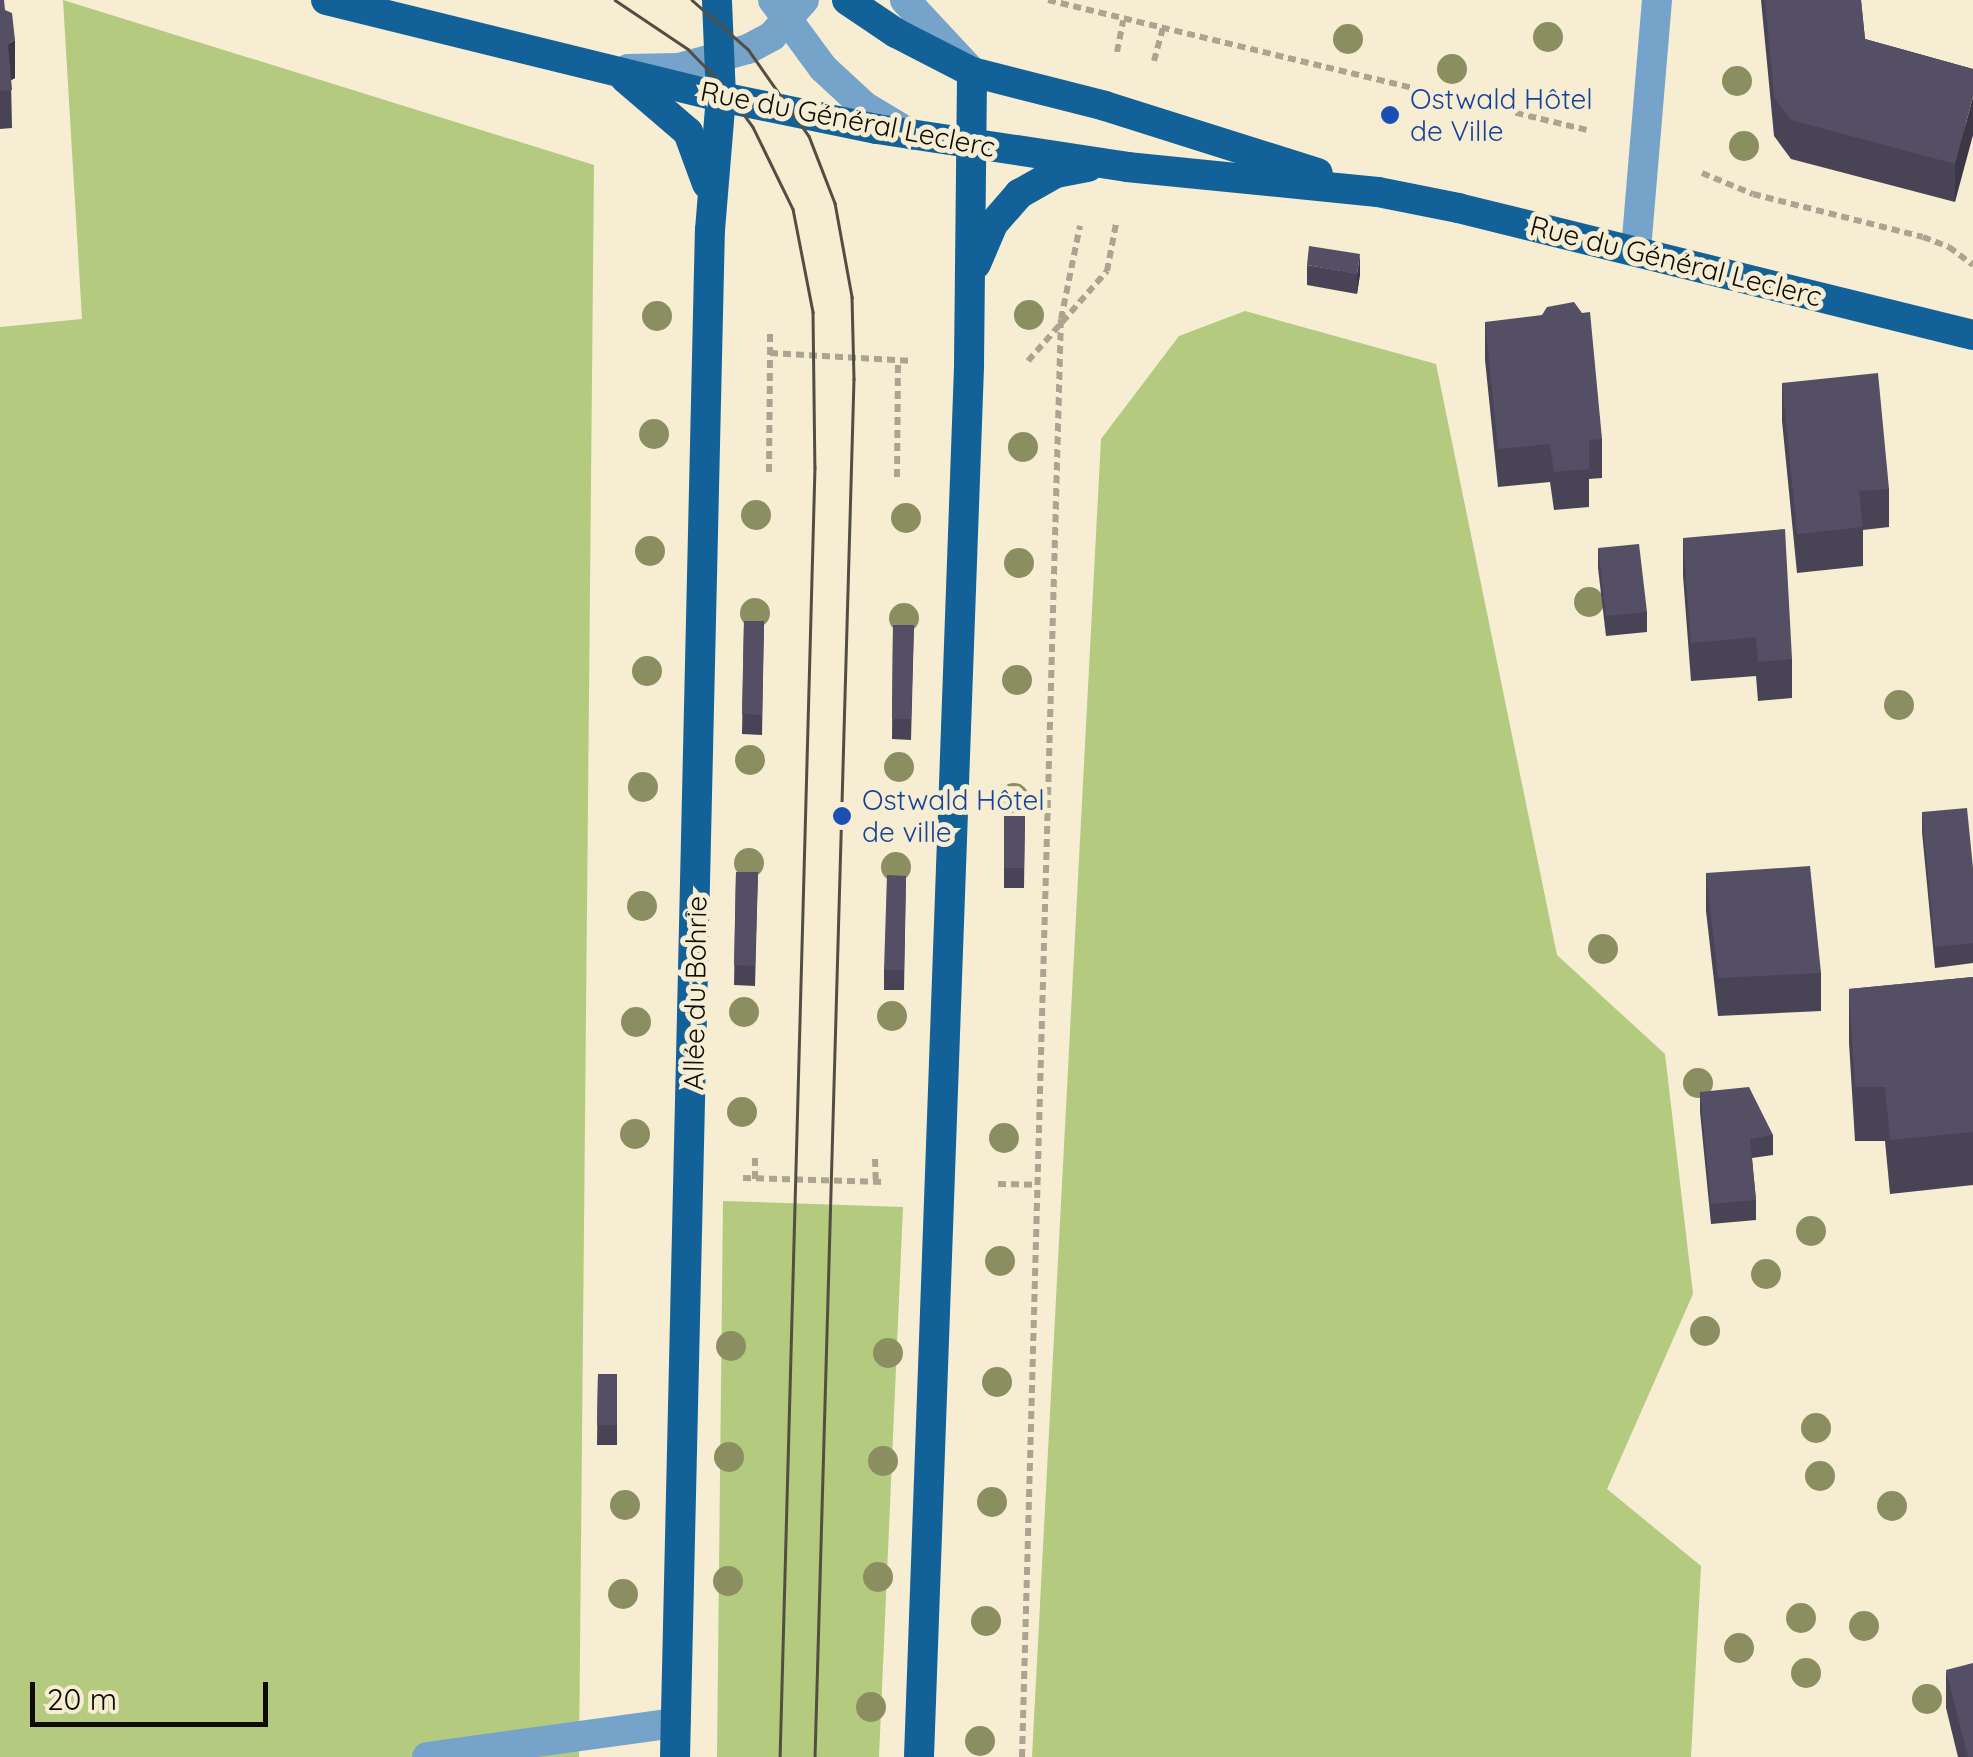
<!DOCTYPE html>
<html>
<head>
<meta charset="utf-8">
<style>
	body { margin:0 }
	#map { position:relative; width:1973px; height:1757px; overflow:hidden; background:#f6edd3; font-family:Quicksand,sans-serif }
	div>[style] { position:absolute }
	.green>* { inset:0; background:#b3ca7f }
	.path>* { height:6px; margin-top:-3px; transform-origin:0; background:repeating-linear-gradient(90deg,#aba490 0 8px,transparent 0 13px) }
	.minor>* { height:30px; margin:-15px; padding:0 15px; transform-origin:15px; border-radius:15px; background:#76a3ca }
	.major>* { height:30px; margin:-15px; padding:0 15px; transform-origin:15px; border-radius:15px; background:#126198 }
	.tram>* { height:2.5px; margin:-1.25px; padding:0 1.25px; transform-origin:1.25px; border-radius:1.25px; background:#534e42 }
	.trees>* { width:30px; height:30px; margin:-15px; border-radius:50%; background:#8b8e61 }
	.wall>* { inset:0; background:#484456 }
	.shaded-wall>* { inset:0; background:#3b3746 }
	.building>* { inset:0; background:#544f64 }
	.dots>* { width:28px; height:28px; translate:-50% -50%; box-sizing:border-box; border:5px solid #f6edd3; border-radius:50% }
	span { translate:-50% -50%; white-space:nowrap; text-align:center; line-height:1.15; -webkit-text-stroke:10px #f6edd3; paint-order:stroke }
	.transit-label { font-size:28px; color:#164399 }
	.left { translate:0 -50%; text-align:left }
	.street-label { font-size:28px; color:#0e0b04 }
	.scale { position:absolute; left:30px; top:1682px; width:238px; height:45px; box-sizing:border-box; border:5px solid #0e0b04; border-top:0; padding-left:12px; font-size:30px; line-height:35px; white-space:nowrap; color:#0e0b04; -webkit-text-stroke:8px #f6edd3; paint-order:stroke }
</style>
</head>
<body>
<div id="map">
	<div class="green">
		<div style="clip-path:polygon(63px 0,594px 165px,579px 1757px,0 1757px,0 327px,82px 319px)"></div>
		<div style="clip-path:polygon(1245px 311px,1436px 364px,1557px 955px,1665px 1054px,1693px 1294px,1607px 1489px,1701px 1566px,1691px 1757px,1032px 1757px,1101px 439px,1179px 336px)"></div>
		<div style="clip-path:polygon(723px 1201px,903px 1207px,879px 1757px,717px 1757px)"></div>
	</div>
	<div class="path">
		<div style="left:1048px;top:0;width:554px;rotate:13.56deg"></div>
		<div style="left:1117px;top:52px;width:32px;rotate:-79deg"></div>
		<div style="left:1154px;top:61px;width:34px;rotate:-75deg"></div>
		<div style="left:1702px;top:173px;width:55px;rotate:22.4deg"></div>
		<div style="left:1753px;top:194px;width:175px;rotate:14.2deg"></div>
		<div style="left:1923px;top:237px;width:28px;rotate:21deg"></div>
		<div style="left:1949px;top:247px;width:30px;rotate:37deg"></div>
		<div style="left:770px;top:334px;width:19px;rotate:90deg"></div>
		<div style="left:770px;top:353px;width:143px;rotate:3.2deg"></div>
		<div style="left:1028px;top:361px;width:120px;rotate:-48.7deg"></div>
		<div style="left:1107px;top:271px;width:48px;rotate:-79.2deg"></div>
		<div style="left:769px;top:472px;width:119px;rotate:-89.5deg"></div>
		<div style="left:897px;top:477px;width:117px;rotate:-89.5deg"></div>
		<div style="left:875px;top:1159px;width:23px;rotate:88deg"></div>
		<div style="left:743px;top:1178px;width:142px;rotate:1.6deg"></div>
		<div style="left:755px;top:1179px;width:25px;rotate:-90deg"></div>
		<div style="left:998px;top:1184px;width:39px;rotate:1deg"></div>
		<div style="left:1022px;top:1757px;width:1439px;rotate:-88.45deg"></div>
		<div style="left:1061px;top:319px;width:95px;rotate:-78.5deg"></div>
	</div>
	<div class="minor">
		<div style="left:773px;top:0;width:84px;rotate:53.7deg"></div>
		<div style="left:823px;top:68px;width:56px;rotate:42.8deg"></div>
		<div style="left:864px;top:106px;width:56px;rotate:31.1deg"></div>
		<div style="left:905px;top:0;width:96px;rotate:47.1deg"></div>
		<div style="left:628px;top:69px;width:51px;rotate:-1.1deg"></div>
		<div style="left:679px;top:68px;width:72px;rotate:-15.4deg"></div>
		<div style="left:748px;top:49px;width:27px;rotate:-28deg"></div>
		<div style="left:772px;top:36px;width:48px;rotate:-48.4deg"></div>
		<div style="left:1636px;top:250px;width:251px;rotate:-85.2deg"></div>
		<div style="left:427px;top:1757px;width:251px;rotate:-7.8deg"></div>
	</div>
	<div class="major">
		<div style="left:326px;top:0;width:407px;rotate:13.8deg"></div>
		<div style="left:721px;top:97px;width:159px;rotate:11.6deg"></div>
		<div style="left:877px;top:129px;width:253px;rotate:8.6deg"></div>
		<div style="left:1127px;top:167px;width:252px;rotate:5.7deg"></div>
		<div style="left:1378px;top:192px;width:82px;rotate:11.3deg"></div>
		<div style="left:1458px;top:208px;width:530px;rotate:13.85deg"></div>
		<div style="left:847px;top:0;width:59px;rotate:34deg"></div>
		<div style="left:896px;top:33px;width:85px;rotate:27.2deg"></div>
		<div style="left:972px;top:72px;width:137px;rotate:14.3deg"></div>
		<div style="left:1105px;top:106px;width:223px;rotate:17.5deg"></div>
		<div style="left:625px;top:78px;width:83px;rotate:40.6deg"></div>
		<div style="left:688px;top:132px;width:55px;rotate:69.9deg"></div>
		<div style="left:976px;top:264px;width:43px;rotate:-67deg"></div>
		<div style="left:993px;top:224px;width:40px;rotate:-49deg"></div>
		<div style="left:1019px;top:194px;width:43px;rotate:-29.6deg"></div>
		<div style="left:1056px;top:173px;width:33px;rotate:-11deg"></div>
		<div style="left:675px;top:1757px;width:1527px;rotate:-88.69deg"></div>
		<div style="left:710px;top:230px;width:133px;rotate:-85.3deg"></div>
		<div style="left:721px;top:97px;width:97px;rotate:-92.4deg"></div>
		<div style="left:919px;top:1757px;width:1394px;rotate:-87.94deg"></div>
		<div style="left:969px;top:364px;width:292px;rotate:-89.4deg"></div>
	</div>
	<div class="tram">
		<div style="left:615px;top:0;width:88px;rotate:33.9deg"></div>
		<div style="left:688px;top:49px;width:47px;rotate:45.9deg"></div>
		<div style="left:721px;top:83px;width:54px;rotate:54deg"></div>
		<div style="left:753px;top:127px;width:91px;rotate:64deg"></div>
		<div style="left:793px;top:209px;width:105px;rotate:79deg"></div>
		<div style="left:813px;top:312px;width:155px;rotate:89.3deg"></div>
		<div style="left:815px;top:467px;width:1290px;rotate:91.55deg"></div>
		<div style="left:692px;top:0;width:74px;rotate:41.2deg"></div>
		<div style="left:748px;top:49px;width:106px;rotate:55deg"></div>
		<div style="left:809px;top:136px;width:72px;rotate:68.8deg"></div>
		<div style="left:835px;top:203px;width:96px;rotate:79.7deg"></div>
		<div style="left:852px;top:297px;width:82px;rotate:88.6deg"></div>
		<div style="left:854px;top:379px;width:1379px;rotate:91.62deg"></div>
	</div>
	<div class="trees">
		<div style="left:1548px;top:37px"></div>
		<div style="left:1348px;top:39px"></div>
		<div style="left:1452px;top:69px"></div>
		<div style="left:1737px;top:81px"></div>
		<div style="left:1744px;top:146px"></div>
		<div style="left:1029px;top:315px"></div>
		<div style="left:657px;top:316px"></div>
		<div style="left:654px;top:434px"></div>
		<div style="left:1023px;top:447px"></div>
		<div style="left:756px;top:515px"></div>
		<div style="left:906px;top:518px"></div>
		<div style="left:650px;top:551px"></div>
		<div style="left:1019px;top:563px"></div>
		<div style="left:1589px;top:602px"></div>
		<div style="left:755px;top:613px"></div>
		<div style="left:904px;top:618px"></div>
		<div style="left:647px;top:671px"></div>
		<div style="left:1017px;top:680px"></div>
		<div style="left:1899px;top:705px"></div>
		<div style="left:750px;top:760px"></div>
		<div style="left:899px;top:767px"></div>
		<div style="left:643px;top:787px"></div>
		<div style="left:1014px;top:798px"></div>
		<div style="left:749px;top:863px"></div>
		<div style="left:896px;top:867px"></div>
		<div style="left:642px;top:906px"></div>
		<div style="left:1603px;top:949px"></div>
		<div style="left:744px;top:1012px"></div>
		<div style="left:892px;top:1016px"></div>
		<div style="left:636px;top:1022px"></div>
		<div style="left:1698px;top:1083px"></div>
		<div style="left:742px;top:1112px"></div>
		<div style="left:635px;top:1134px"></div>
		<div style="left:1004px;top:1138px"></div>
		<div style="left:1811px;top:1231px"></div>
		<div style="left:1000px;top:1261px"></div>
		<div style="left:1766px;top:1274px"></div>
		<div style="left:1705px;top:1331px"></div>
		<div style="left:731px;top:1346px"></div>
		<div style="left:888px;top:1353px"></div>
		<div style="left:997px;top:1382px"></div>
		<div style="left:1816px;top:1428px"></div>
		<div style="left:729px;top:1457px"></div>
		<div style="left:883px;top:1461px"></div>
		<div style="left:1820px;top:1476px"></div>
		<div style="left:992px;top:1502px"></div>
		<div style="left:625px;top:1505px"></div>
		<div style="left:1892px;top:1506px"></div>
		<div style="left:878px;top:1577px"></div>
		<div style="left:728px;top:1581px"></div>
		<div style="left:623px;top:1594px"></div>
		<div style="left:1801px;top:1618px"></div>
		<div style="left:986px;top:1621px"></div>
		<div style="left:1864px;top:1626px"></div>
		<div style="left:1739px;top:1648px"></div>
		<div style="left:1806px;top:1673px"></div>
		<div style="left:1927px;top:1699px"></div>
		<div style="left:871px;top:1707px"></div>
		<div style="left:980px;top:1741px"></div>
	</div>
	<div class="wall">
		<div style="clip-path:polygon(0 0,15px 78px,11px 80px,12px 128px,0 129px)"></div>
		<div style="clip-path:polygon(1761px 0,1861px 0,1865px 39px,1973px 69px,1955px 202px,1791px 159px,1774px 136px)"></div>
		<div style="clip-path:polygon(1307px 265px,1360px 274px,1357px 294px,1307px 285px)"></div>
		<div style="clip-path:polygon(1485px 322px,1602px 439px,1602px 478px,1589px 479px,1589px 507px,1554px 510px,1550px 482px,1498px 487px,1485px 360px)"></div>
		<div style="clip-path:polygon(1782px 383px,1889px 489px,1889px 527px,1863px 530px,1863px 566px,1797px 573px,1782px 421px)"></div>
		<div style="clip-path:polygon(1683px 538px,1792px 659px,1792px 698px,1758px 701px,1756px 676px,1691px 681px,1683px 576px)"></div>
		<div style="clip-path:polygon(1598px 548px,1647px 612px,1647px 632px,1606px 636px,1598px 568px)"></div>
		<div style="clip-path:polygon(744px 621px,764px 621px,762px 735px,742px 734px)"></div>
		<div style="clip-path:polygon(893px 625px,914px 625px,911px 740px,892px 739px)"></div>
		<div style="clip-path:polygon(1922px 812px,1973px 868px,1973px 963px,1935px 968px,1922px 832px)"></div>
		<div style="clip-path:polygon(1004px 816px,1025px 816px,1024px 888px,1004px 888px)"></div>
		<div style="clip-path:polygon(736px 872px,758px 872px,755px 986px,734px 985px)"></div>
		<div style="clip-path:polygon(1706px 873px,1821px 973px,1821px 1011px,1718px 1016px,1706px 911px)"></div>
		<div style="clip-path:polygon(906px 876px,904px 990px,884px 990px,884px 970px)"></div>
		<div style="clip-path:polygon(1973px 977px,1973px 1185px,1890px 1194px,1885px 1141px,1855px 1141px,1849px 1043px,1849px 989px)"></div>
		<div style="clip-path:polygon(1700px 1092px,1773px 1135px,1773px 1155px,1752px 1158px,1756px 1200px,1756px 1220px,1711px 1224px,1700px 1112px)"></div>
		<div style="clip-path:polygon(598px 1374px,617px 1374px,617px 1445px,597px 1445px)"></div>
		<div style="clip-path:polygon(1946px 1670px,1973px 1757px,1958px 1757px,1946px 1708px)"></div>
	</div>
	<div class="shaded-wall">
		<div style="clip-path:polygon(15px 40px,15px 78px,8px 82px,8px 44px)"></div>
		<div style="clip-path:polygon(1973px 97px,1973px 135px,1955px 202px,1955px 164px)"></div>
		<div style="clip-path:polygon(1360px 254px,1360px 274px,1357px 294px,1357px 274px)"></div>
	</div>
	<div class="building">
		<div style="clip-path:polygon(0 0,4px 0,5px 10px,12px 13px,15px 40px,8px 44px,12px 90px,0 91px)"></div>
		<div style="clip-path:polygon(1765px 0,1861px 0,1865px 39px,1973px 69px,1973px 97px,1955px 164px,1791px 120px,1774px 97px)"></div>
		<div style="clip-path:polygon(1309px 246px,1360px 254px,1357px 274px,1307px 265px)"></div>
		<div style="clip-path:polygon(1574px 302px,1582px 313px,1590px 312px,1602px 439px,1589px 440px,1589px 469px,1554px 472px,1550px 444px,1498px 449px,1485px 322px,1542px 315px,1547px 307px)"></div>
		<div style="clip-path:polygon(1878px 373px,1889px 489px,1859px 491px,1863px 527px,1797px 534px,1782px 383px)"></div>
		<div style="clip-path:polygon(1785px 529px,1792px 659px,1758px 662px,1756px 637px,1691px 643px,1683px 538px)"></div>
		<div style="clip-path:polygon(1639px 544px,1647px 612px,1606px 616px,1598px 548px)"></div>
		<div style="clip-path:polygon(744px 621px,764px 621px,762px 715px,742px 714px)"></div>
		<div style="clip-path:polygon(893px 625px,914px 625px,911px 719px,892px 719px)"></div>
		<div style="clip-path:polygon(1967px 808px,1973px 868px,1973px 943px,1935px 947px,1922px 812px)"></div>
		<div style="clip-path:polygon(1004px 816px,1025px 816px,1024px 868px,1004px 868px)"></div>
		<div style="clip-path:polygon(1810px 866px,1821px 973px,1718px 978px,1706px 873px)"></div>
		<div style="clip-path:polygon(736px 872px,758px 872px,755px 966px,734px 965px)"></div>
		<div style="clip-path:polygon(887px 875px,906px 876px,904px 970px,884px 970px)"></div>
		<div style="clip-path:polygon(1973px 977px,1973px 1132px,1890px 1140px,1885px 1087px,1855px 1087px,1849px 989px)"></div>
		<div style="clip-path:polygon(1749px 1087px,1773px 1135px,1750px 1139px,1756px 1200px,1711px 1204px,1700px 1092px)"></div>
		<div style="clip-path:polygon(598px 1374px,617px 1374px,617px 1425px,597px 1425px)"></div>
		<div style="clip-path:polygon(1973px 1663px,1973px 1757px,1968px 1757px,1946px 1670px)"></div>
	</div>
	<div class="dots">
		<div style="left:1390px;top:115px;background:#1a4fb4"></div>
		<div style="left:842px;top:816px;background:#1a4fb4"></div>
	</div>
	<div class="transit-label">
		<span class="left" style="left:1410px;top:115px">Ostwald Hôtel<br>de Ville</span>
		<span class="left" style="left:862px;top:816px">Ostwald Hôtel<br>de ville</span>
	</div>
	<div class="street-label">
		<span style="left:848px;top:119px;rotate:11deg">Rue du Général Leclerc</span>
		<span style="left:1676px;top:261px;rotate:14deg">Rue du Général Leclerc</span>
		<span style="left:695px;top:993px;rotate:-89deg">Allée du Bohrie</span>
	</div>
	<div class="scale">20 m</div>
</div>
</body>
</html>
